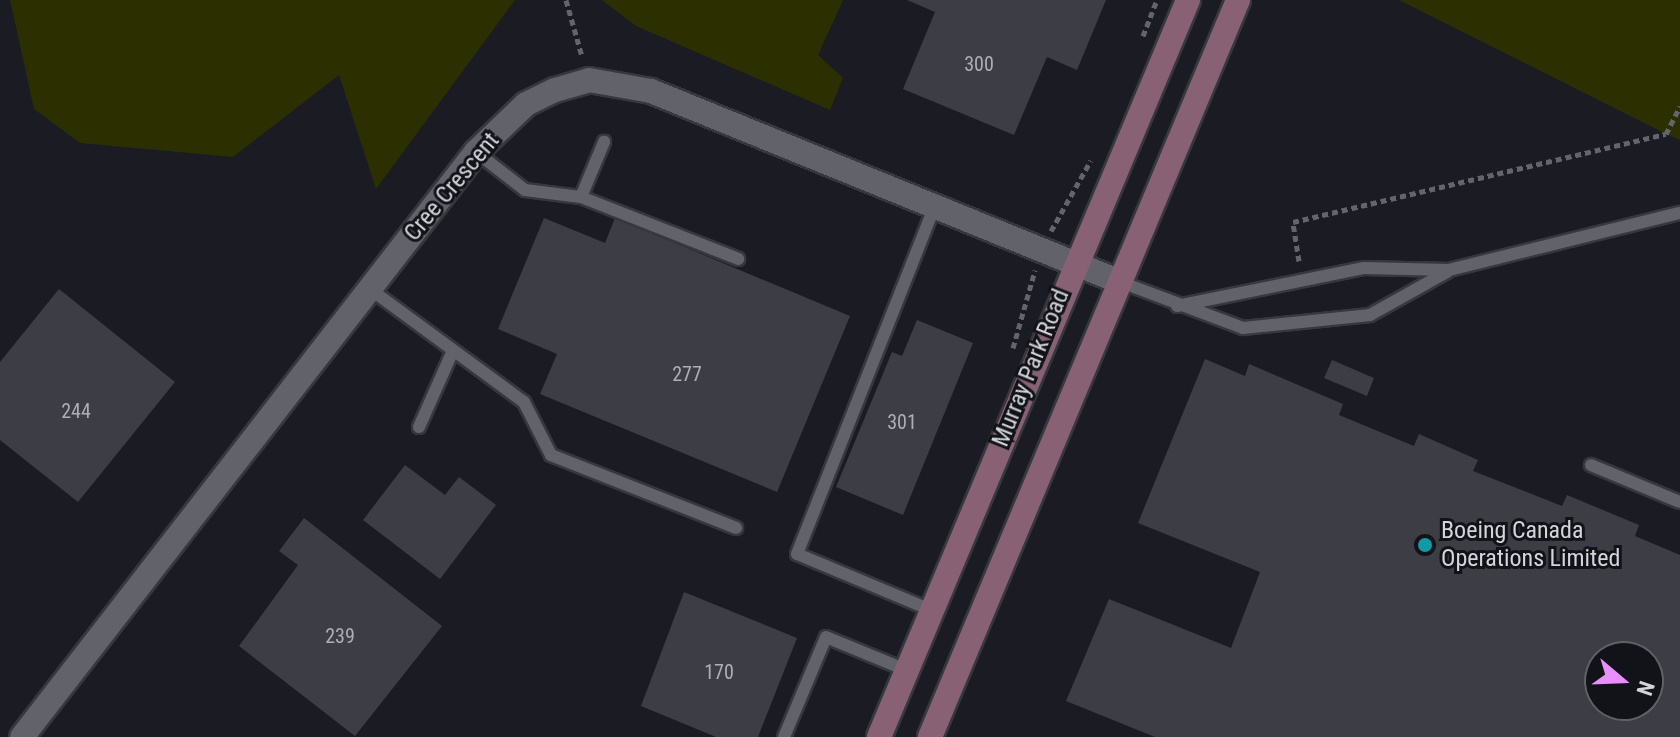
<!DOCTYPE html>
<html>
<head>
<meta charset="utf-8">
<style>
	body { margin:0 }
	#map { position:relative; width:1680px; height:737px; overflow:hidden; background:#1b1c23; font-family:"Roboto Condensed",sans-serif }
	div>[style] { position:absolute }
	.green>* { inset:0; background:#2c2f00 }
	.building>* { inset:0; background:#3d3d45 }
	.path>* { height:5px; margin-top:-2.5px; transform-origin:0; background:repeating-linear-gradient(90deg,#64656b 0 6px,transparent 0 10px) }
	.roads { filter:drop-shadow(2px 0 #37383d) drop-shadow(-2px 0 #37383d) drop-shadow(0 2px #37383d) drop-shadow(0 -2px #37383d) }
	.lane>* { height:12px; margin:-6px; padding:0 6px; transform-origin:6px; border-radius:6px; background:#62626b }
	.street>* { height:24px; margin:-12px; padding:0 12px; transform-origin:12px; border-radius:12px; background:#62626b }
	.secondary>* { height:24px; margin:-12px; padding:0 12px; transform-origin:12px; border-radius:12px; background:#896175 }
	.dots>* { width:22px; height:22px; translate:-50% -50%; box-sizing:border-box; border:4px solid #121319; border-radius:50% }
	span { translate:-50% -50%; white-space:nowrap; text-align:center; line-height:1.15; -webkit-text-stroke:6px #121319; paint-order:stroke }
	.number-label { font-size:20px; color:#aeafb5 }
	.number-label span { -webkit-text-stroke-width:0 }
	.street-label { font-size:24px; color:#d4d5da }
	.poi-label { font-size:24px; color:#d4d5da }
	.left { translate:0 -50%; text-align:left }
	.north { position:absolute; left:1584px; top:641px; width:80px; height:80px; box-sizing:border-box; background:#121319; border:2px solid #606166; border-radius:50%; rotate:109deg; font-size:22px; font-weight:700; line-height:32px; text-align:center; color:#d4d5da }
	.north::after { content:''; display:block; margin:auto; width:28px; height:36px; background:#e88eff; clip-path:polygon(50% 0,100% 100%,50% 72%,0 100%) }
</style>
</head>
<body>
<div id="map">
	<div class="green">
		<div style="clip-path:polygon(10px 0,515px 0,376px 189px,339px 75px,233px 157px,80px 143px,34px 109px)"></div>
		<div style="clip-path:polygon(602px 0,843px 0,818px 55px,843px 78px,830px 110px,636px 26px)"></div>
		<div style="clip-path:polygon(1399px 0,1680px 0,1680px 140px,1666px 134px)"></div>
	</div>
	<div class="building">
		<div style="clip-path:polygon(907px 0,1106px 0,1077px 70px,1047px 57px,1014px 135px,903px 89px,935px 12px)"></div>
		<div style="clip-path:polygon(544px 218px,605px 243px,615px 218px,850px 316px,777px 492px,540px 394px,557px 354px,498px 329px)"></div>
		<div style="clip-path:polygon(59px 289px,175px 382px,78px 502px,0 440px,0 362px)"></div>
		<div style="clip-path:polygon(917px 320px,973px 343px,903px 515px,836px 487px,892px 352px,902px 356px)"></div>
		<div style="clip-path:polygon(evenodd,1205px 359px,1245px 376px,1249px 364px,1343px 404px,1339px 415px,1414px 446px,1419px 434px,1478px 460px,1473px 471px,1562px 506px,1567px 495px,1639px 525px,1635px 536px,1680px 555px,1680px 737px,1155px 737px,1066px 701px,1109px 599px,1231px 648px,1260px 572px,1138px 523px,1205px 359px,1600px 657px,1648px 657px,1648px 705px,1600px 705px,1600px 657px)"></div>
		<div style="clip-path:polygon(1332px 360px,1374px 378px,1367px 396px,1324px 378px)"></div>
		<div style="clip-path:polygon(405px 465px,445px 495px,459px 477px,496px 505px,440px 579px,363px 520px)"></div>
		<div style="clip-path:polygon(304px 518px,442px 626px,355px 736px,239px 646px,298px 565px,279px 551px)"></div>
		<div style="clip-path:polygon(684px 592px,797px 638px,758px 737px,716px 737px,641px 706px)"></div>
	</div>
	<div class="path">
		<div style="left:566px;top:0;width:58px;rotate:74.1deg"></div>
		<div style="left:1143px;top:36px;width:39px;rotate:-69deg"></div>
		<div style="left:1051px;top:231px;width:81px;rotate:-60.6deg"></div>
		<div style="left:1299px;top:261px;width:39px;rotate:-99deg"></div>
		<div style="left:1293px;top:222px;width:383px;rotate:-13.3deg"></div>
		<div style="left:1666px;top:134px;width:31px;rotate:-63deg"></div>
		<div style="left:1013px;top:348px;width:81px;rotate:-74.2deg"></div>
	</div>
	<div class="roads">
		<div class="lane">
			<div style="left:476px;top:152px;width:62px;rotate:37.8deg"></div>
			<div style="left:525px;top:190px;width:56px;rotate:7.1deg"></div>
			<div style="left:581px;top:197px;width:169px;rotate:21.5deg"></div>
			<div style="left:581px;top:197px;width:60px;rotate:-67.3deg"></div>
			<div style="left:1118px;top:281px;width:134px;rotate:20.6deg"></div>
			<div style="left:1243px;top:328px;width:128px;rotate:-5.8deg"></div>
			<div style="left:1370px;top:315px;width:88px;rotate:-29.2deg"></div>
			<div style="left:370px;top:289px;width:191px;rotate:36.3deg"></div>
			<div style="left:524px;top:402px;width:59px;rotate:63deg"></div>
			<div style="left:551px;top:455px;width:199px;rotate:21.5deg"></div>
			<div style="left:1177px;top:306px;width:191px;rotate:-11.5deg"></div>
			<div style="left:1364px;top:268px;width:85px;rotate:1.3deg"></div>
			<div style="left:1449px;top:270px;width:238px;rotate:-13.9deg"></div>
			<div style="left:419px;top:427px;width:81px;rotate:-66deg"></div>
			<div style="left:1591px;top:465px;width:96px;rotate:22.6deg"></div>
			<div style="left:931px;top:610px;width:145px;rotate:-157.3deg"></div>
			<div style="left:797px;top:554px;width:374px;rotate:-68.4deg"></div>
			<div style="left:784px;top:737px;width:108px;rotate:-67.2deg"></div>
			<div style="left:826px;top:637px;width:87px;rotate:22.4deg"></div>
		</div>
		<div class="street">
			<div style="left:22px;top:737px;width:741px;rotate:-52.19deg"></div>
			<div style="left:476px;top:152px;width:69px;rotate:-43.8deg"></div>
			<div style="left:526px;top:104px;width:32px;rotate:-26deg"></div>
			<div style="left:555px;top:90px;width:35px;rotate:-16deg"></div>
			<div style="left:589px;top:80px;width:63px;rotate:10.1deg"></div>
			<div style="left:651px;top:91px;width:504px;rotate:22.14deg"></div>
		</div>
		<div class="secondary">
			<div style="left:879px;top:737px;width:799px;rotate:-67.25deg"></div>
			<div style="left:930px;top:737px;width:799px;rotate:-67.32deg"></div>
		</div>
	</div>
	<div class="dots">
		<div style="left:1425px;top:545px;background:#0f9aa8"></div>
	</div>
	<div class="number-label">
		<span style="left:979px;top:64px">300</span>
		<span style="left:687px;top:374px">277</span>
		<span style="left:76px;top:411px">244</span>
		<span style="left:902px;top:422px">301</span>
		<span style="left:340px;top:636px">239</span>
		<span style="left:719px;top:672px">170</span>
	</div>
	<div class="street-label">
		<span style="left:452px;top:187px;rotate:-50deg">Cree Crescent</span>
		<span style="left:1031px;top:368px;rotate:-68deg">Murray Park Road</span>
	</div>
	<div class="poi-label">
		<span class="left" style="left:1441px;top:545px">Boeing Canada<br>Operations Limited</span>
	</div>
	<div class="north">N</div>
</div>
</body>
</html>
